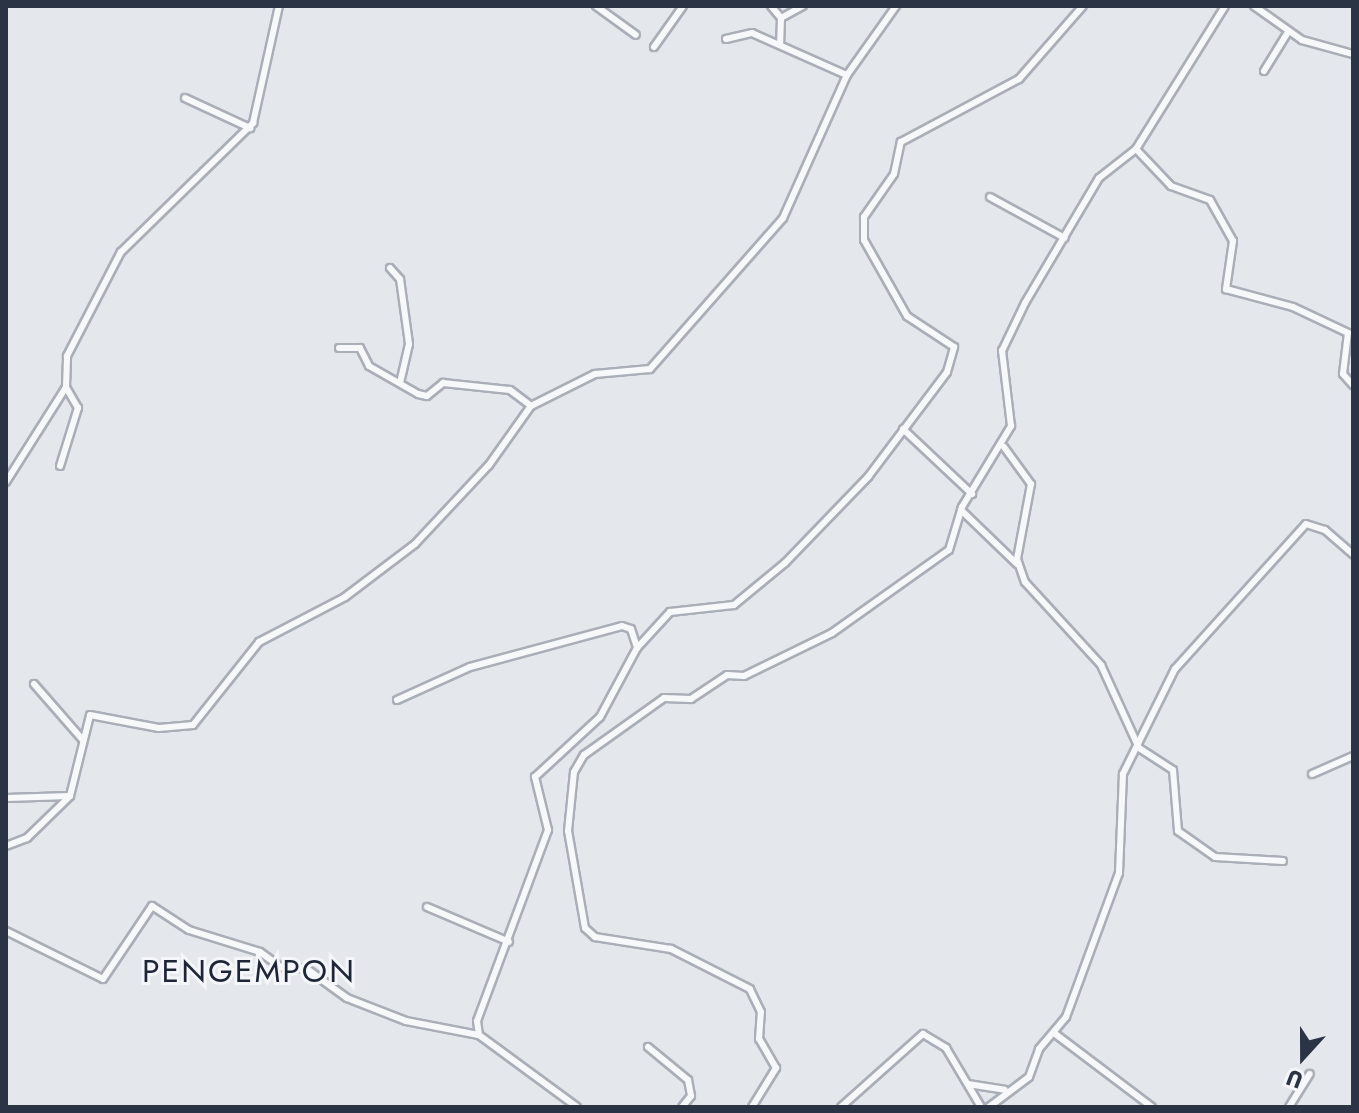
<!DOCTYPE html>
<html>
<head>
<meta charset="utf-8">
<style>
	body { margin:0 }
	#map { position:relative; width:1359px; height:1113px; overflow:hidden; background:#e4e7ec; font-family:Jost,sans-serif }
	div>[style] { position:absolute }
	.roads { filter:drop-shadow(2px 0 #a9aeb7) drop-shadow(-2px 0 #a9aeb7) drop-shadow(0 2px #a9aeb7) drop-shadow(0 -2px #a9aeb7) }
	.minor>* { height:6px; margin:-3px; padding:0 3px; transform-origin:3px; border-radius:3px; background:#f7f8fa }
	span { translate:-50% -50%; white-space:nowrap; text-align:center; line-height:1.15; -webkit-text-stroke:6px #f4f6f9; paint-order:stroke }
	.quarter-label { font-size:32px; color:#1d2536; letter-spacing:2px }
	.frame { position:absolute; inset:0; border:8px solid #2b3445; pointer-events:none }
	.north { position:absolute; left:1263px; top:1017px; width:80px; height:80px; -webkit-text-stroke:6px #f4f6f9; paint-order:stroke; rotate:201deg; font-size:22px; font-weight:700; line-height:32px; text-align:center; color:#2b3445 }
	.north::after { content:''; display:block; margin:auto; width:28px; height:36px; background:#2b3445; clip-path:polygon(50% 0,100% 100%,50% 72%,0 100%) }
</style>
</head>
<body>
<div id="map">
	<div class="roads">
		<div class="minor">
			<div style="left:596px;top:6px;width:49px;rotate:35.9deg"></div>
			<div style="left:771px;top:6px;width:16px;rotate:50deg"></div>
			<div style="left:781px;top:18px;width:26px;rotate:92deg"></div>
			<div style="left:1254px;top:6px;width:59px;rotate:35.3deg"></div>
			<div style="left:1302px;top:40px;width:53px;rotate:15.4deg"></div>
			<div style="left:781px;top:18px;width:25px;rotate:-29deg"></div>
			<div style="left:726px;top:39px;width:27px;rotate:-13deg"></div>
			<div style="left:752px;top:33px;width:104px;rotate:23.9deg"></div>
			<div style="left:654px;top:47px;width:50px;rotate:-54.7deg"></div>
			<div style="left:1264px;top:71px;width:46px;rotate:-58.4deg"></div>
			<div style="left:185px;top:98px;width:72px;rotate:24.8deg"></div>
			<div style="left:1136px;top:149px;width:51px;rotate:46.6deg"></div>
			<div style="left:1171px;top:186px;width:41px;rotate:19.7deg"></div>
			<div style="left:1210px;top:200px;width:47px;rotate:60.7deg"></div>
			<div style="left:1233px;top:241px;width:49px;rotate:98.3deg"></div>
			<div style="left:1226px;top:289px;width:69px;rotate:15deg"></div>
			<div style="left:1293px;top:307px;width:61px;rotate:25.3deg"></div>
			<div style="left:1348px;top:333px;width:41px;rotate:97deg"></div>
			<div style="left:1343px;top:374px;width:15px;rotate:48deg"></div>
			<div style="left:990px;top:197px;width:85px;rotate:28.7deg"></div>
			<div style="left:390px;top:268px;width:15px;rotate:48deg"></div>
			<div style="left:400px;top:279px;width:66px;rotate:82.1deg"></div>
			<div style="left:409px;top:344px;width:40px;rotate:103deg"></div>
			<div style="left:339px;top:348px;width:21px"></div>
			<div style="left:360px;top:348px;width:20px;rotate:63deg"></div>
			<div style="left:369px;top:366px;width:56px;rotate:29.7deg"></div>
			<div style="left:418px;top:394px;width:9px;rotate:13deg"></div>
			<div style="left:427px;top:396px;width:21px;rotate:-39deg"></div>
			<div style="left:443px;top:383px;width:67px;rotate:6deg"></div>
			<div style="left:510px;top:390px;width:26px;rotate:37deg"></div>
			<div style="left:903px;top:429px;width:95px;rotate:43.3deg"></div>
			<div style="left:1004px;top:447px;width:46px;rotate:53.9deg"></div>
			<div style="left:1031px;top:484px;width:76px;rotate:100.6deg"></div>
			<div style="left:1017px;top:559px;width:24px;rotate:71deg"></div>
			<div style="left:1025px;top:582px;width:113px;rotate:47.5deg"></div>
			<div style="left:1101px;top:665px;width:91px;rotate:65.4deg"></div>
			<div style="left:1139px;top:748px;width:40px;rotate:32.9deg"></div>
			<div style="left:1173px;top:770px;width:61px;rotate:85.3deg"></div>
			<div style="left:1178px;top:831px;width:45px;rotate:35.1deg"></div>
			<div style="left:1215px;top:857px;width:68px;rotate:3.4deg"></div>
			<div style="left:60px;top:466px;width:61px;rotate:-72.8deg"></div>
			<div style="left:78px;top:408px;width:24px;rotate:-120deg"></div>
			<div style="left:6px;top:482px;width:112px;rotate:-57.7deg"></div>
			<div style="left:66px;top:387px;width:31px;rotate:-88deg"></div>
			<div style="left:67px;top:356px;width:117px;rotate:-62.6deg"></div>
			<div style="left:121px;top:252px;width:185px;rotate:-44.3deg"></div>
			<div style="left:253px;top:123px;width:120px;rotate:-77.5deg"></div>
			<div style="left:961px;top:510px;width:78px;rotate:44deg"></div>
			<div style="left:34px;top:684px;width:73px;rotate:48.9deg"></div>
			<div style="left:397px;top:700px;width:80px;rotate:-24.3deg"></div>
			<div style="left:470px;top:667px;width:157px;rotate:-15.1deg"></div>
			<div style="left:622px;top:626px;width:9px;rotate:18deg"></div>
			<div style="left:631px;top:629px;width:20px;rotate:72deg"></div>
			<div style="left:1312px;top:774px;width:45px;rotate:-23.7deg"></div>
			<div style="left:6px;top:798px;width:64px;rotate:-1.8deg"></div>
			<div style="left:6px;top:846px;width:22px;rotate:-21deg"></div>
			<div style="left:27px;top:838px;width:60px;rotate:-44.3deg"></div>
			<div style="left:70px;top:796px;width:83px;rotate:-76.1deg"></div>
			<div style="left:90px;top:715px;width:70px;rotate:10.7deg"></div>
			<div style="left:159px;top:728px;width:34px;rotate:-5deg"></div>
			<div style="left:193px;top:725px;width:106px;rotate:-51.5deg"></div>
			<div style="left:259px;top:642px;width:97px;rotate:-27.6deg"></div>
			<div style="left:345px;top:597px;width:88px;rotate:-37.1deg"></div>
			<div style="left:415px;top:544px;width:108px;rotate:-46.9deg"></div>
			<div style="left:489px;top:465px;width:72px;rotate:-54.6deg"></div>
			<div style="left:531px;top:406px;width:72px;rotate:-26.6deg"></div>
			<div style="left:595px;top:374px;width:55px;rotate:-5.2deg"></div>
			<div style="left:650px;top:369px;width:201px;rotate:-48.6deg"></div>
			<div style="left:783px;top:218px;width:157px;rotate:-65.9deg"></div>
			<div style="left:847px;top:75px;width:85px;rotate:-54.6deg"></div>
			<div style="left:427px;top:907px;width:89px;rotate:23.1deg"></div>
			<div style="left:6px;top:931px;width:108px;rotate:26.3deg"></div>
			<div style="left:103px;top:979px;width:88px;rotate:-56.1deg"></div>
			<div style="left:152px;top:906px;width:44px;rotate:33deg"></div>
			<div style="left:189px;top:930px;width:74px;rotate:17.2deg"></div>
			<div style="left:260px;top:952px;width:26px;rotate:36deg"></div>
			<div style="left:281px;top:967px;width:26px;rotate:4deg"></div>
			<div style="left:307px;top:969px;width:49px;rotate:35.9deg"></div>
			<div style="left:347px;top:998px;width:63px;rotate:21.3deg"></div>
			<div style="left:406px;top:1021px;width:74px;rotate:10.9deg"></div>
			<div style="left:1054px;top:1033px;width:123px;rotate:37.1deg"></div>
			<div style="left:648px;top:1047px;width:52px;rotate:39.5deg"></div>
			<div style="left:688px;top:1080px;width:16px;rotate:79deg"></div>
			<div style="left:691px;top:1096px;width:14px;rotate:129deg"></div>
			<div style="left:968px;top:1084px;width:37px;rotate:9deg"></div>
			<div style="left:577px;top:1107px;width:122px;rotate:-143.7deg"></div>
			<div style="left:479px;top:1035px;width:14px;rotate:-98deg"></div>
			<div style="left:477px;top:1021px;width:204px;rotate:-69.6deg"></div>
			<div style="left:548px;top:830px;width:55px;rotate:-103.8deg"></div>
			<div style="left:535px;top:777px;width:88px;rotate:-42.7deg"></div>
			<div style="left:600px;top:717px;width:78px;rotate:-61.8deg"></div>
			<div style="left:637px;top:648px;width:49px;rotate:-47.5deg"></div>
			<div style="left:670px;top:612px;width:64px;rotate:-6.2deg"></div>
			<div style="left:734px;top:605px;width:66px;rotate:-39.5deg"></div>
			<div style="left:785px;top:563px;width:120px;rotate:-46deg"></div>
			<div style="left:868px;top:477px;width:131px;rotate:-53deg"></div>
			<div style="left:947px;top:372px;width:26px;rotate:-74deg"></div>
			<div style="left:954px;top:347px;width:56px;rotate:-146.6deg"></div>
			<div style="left:907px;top:316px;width:87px;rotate:-119.5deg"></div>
			<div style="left:864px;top:240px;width:23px;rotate:-90deg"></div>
			<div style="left:864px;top:217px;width:52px;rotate:-55.1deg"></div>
			<div style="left:894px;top:174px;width:33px;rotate:-78deg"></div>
			<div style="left:901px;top:142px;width:134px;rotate:-28.1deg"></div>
			<div style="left:1019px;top:79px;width:97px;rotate:-48.8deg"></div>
			<div style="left:752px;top:1107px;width:46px;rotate:-58.4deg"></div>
			<div style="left:776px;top:1068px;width:34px;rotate:-120deg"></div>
			<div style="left:759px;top:1039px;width:27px;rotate:-86deg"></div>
			<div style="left:761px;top:1012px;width:25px;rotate:-116deg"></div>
			<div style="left:750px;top:989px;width:89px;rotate:-153.1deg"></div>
			<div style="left:671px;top:949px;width:77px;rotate:-171deg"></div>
			<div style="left:595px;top:937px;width:13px;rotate:-138deg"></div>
			<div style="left:585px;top:928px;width:98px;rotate:-99.9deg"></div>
			<div style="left:568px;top:831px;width:59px;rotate:-84.2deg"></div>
			<div style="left:574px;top:772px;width:20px;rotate:-60deg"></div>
			<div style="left:584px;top:755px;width:98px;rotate:-35.5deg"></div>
			<div style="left:664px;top:698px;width:27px;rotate:2deg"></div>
			<div style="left:691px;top:699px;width:43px;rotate:-33.7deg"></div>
			<div style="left:727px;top:675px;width:17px;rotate:3deg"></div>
			<div style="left:744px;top:676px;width:98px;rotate:-26deg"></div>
			<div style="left:832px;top:633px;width:143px;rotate:-35.4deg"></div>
			<div style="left:949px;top:550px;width:45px;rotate:-73.2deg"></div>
			<div style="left:962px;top:507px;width:95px;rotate:-58.8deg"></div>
			<div style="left:1011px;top:426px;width:76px;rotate:-96.8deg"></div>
			<div style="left:1002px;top:351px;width:53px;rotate:-64.4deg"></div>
			<div style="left:1025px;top:303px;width:145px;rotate:-59.4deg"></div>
			<div style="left:1099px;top:178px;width:47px;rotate:-38.1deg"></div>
			<div style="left:1136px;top:149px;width:168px;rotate:-58.1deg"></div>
			<div style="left:841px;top:1107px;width:110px;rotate:-41.7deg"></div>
			<div style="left:923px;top:1034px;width:27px;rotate:31deg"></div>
			<div style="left:946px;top:1048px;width:69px;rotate:59.3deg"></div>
			<div style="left:989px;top:1107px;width:50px;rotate:-36.9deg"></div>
			<div style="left:1029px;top:1077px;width:30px;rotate:-70deg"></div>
			<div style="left:1039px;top:1049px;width:42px;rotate:-49.8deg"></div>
			<div style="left:1066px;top:1017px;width:153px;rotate:-69.8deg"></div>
			<div style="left:1119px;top:873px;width:99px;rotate:-87.7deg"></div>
			<div style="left:1123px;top:774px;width:117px;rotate:-63.7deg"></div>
			<div style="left:1175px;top:669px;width:195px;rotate:-47.9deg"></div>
			<div style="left:1306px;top:524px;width:20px;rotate:18deg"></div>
			<div style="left:1325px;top:530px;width:37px;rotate:41deg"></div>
			<div style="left:1289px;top:1107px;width:39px;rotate:-58deg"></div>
		</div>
	</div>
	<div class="quarter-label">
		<span style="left:249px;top:971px">PENGEMPON</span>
	</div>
	<div class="frame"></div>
	<div class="north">U</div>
</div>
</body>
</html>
